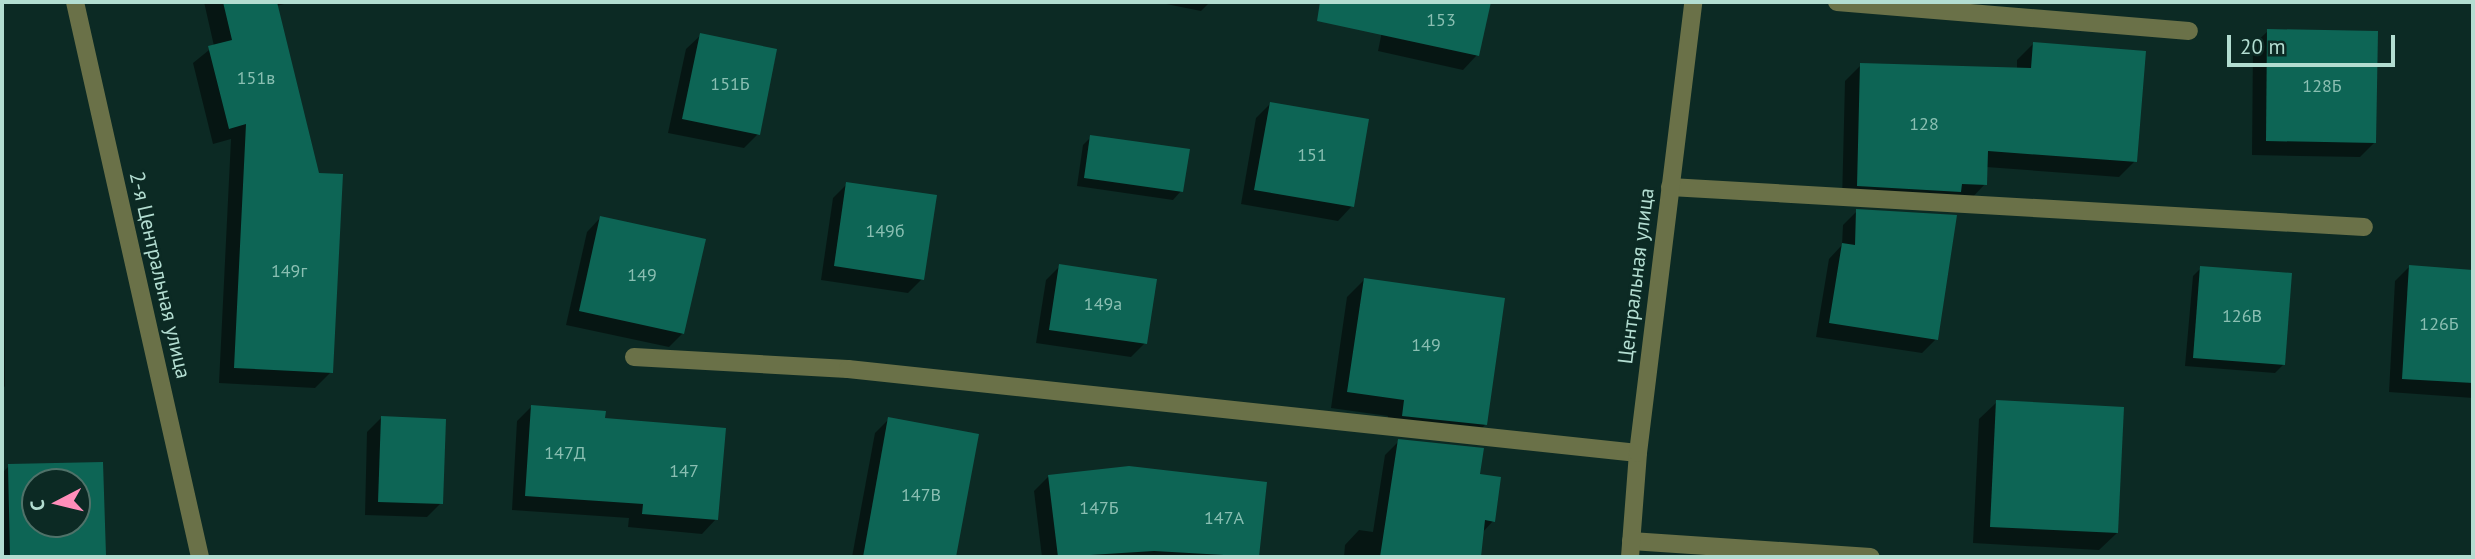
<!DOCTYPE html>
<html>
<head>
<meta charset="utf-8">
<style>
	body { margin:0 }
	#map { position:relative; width:2475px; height:559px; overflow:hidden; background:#0c2a24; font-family:"PT Sans",sans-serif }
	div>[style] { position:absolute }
	.shadow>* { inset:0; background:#0007 }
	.building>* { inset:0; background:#0d6555 }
	.minor>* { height:18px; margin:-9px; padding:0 9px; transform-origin:9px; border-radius:9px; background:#6a7148 }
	span { translate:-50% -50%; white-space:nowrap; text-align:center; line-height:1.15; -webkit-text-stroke:5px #0c2a24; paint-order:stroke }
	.number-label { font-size:18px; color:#8abfb2 }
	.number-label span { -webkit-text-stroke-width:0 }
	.street-label { font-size:21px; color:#b3ddd1 }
	.frame { position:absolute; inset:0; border:4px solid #b3ddd1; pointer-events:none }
	.north { position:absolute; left:21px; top:468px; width:70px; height:70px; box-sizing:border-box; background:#0c2a24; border:2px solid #4f7269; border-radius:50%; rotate:263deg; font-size:19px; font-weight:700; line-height:28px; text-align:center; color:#b3ddd1 }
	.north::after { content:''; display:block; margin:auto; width:24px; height:32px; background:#ff8eba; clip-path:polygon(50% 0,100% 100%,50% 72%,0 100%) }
	.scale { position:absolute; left:2227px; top:35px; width:168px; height:32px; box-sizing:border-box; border:4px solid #b3ddd1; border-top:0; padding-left:9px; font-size:21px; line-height:24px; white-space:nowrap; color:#b3ddd1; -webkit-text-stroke:5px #0c2a24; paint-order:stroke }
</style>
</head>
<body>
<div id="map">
	<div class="shadow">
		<div style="clip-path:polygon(204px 2px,292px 2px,276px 6px,331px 372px,315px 388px,219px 383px,231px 139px,213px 144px,193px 63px,214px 46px)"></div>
		<div style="clip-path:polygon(1156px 2px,1210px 2px,1201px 11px)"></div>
		<div style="clip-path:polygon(1388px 2px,1489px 2px,1477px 55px,1463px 70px,1378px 51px)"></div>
		<div style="clip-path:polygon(2268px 31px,2374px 143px,2360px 157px,2252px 155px,2253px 45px)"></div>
		<div style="clip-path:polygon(701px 35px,758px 134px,744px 148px,668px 133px,686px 49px)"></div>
		<div style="clip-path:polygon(2033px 44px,2135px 161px,2119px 177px,1986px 167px,1985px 184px,1970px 200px,1842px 202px,1845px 81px,1861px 65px,2017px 70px,2017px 60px)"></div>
		<div style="clip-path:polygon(1270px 104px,1352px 206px,1338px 221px,1241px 204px,1256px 118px)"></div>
		<div style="clip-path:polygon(1091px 137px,1181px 191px,1173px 200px,1077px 186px,1083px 145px)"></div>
		<div style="clip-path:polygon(847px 184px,922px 279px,908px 293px,821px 280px,833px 198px)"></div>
		<div style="clip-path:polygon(1857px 211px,1936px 339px,1922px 353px,1816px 337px,1829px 259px,1842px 245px,1843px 225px)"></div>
		<div style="clip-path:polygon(601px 217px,683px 333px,669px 347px,566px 325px,587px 232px)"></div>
		<div style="clip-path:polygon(1060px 266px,1145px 343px,1131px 357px,1036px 343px,1046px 280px)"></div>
		<div style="clip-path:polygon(2409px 267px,2473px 272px,2473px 398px,2389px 392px,2395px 281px)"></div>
		<div style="clip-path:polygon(2201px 268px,2283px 365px,2275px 373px,2185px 366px,2193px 276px)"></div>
		<div style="clip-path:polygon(1364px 280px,1485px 425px,1468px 442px,1385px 433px,1388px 416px,1331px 408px,1347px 297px)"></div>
		<div style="clip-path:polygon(4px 291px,5px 386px,2px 390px,2px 292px)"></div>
		<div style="clip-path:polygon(1997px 402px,2117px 533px,2099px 550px,1973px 543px,1979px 419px)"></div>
		<div style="clip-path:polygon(531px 407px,603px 419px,716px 519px,702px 534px,628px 527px,629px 518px,512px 510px,517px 421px)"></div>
		<div style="clip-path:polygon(381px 418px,441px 503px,427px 517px,365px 515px,367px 432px)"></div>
		<div style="clip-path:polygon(889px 419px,977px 435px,954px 557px,852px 557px,875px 433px)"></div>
		<div style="clip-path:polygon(1399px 441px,1478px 476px,1493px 521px,1482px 533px,1479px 557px,1344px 557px,1345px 545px,1359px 530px,1373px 532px,1385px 455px)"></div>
		<div style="clip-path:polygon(evenodd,101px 464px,101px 557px,2px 557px,2px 473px,9px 466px,101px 464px,35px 482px,77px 482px,77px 524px,35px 524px,35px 482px)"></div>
		<div style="clip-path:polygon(1048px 477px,1265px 483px,1257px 557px,1042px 557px,1034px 491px)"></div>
	</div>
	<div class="building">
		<div style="clip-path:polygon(223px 2px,277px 2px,319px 173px,343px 174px,333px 373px,234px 368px,246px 124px,229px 129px,208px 46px,232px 40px)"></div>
		<div style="clip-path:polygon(1320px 2px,1491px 2px,1479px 56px,1317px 21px)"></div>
		<div style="clip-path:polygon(2267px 29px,2378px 31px,2376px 143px,2266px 141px)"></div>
		<div style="clip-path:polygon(700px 33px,777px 49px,760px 135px,682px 119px)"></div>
		<div style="clip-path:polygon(2033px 42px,2146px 51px,2137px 162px,1988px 151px,1987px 185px,1962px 184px,1961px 192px,1857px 186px,1860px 63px,2031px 68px)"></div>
		<div style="clip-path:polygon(1270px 102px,1369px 119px,1354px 207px,1254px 190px)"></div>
		<div style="clip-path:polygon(1090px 135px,1190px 149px,1183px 192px,1084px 178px)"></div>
		<div style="clip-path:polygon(846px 182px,937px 195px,924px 280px,834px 266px)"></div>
		<div style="clip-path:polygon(1856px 209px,1957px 215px,1938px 340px,1829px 323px,1842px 243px,1855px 245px)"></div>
		<div style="clip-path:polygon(600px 216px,706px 239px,684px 334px,579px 311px)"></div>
		<div style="clip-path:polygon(1059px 264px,1157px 279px,1147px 344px,1049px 330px)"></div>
		<div style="clip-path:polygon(2409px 265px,2473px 270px,2473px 383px,2402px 379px)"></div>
		<div style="clip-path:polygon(2200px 266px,2292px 273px,2285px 365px,2193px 358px)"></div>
		<div style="clip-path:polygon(1364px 278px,1505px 298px,1487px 425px,1402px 416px,1404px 400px,1347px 392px)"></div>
		<div style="clip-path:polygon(1996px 400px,2124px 407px,2118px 533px,1990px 527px)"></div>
		<div style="clip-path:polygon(531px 405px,606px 411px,605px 418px,726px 428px,718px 520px,642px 514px,643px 504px,525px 496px)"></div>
		<div style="clip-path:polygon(381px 416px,446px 419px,443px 504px,378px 502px)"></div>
		<div style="clip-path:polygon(888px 417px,979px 434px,956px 557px,863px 557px)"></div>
		<div style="clip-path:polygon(1398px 439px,1484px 448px,1480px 474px,1501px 477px,1495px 522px,1485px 520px,1481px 557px,1380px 557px)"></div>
		<div style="clip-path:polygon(evenodd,103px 462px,106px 555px,10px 557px,8px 464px,103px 462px,35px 482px,77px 482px,77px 524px,35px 524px,35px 482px)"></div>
		<div style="clip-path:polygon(1129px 466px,1267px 482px,1259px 557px,1154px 551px,1058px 557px,1048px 475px)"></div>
	</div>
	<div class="minor">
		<div style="left:75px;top:2px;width:569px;rotate:77.31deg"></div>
		<div style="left:1837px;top:2px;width:353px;rotate:4.7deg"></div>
		<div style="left:1670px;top:187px;width:695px;rotate:3.3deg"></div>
		<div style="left:634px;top:357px;width:214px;rotate:3.2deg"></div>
		<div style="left:848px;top:369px;width:794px;rotate:6.07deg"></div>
		<div style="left:1631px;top:541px;width:240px;rotate:3.8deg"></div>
		<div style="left:1630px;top:557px;width:104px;rotate:-85.6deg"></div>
		<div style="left:1638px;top:453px;width:454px;rotate:-83deg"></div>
	</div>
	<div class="number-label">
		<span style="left:1441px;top:20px">153</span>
		<span style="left:256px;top:78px">151в</span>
		<span style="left:730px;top:84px">151Б</span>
		<span style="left:2322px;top:86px">128Б</span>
		<span style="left:1924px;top:124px">128</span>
		<span style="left:1312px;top:155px">151</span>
		<span style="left:885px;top:231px">149б</span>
		<span style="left:289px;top:271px">149г</span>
		<span style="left:642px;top:275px">149</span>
		<span style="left:1103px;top:304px">149а</span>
		<span style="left:2242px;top:316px">126В</span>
		<span style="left:2439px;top:324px">126Б</span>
		<span style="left:1426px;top:345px">149</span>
		<span style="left:565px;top:453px">147Д</span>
		<span style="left:684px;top:471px">147</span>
		<span style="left:921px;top:495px">147В</span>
		<span style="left:1099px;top:508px">147Б</span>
		<span style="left:1224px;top:518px">147А</span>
	</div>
	<div class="street-label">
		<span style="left:160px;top:275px;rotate:77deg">2-я Центральная улица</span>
		<span style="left:1636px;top:276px;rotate:-83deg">Центральная улица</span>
	</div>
	<div class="frame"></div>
	<div class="north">С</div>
	<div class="scale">20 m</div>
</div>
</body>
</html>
